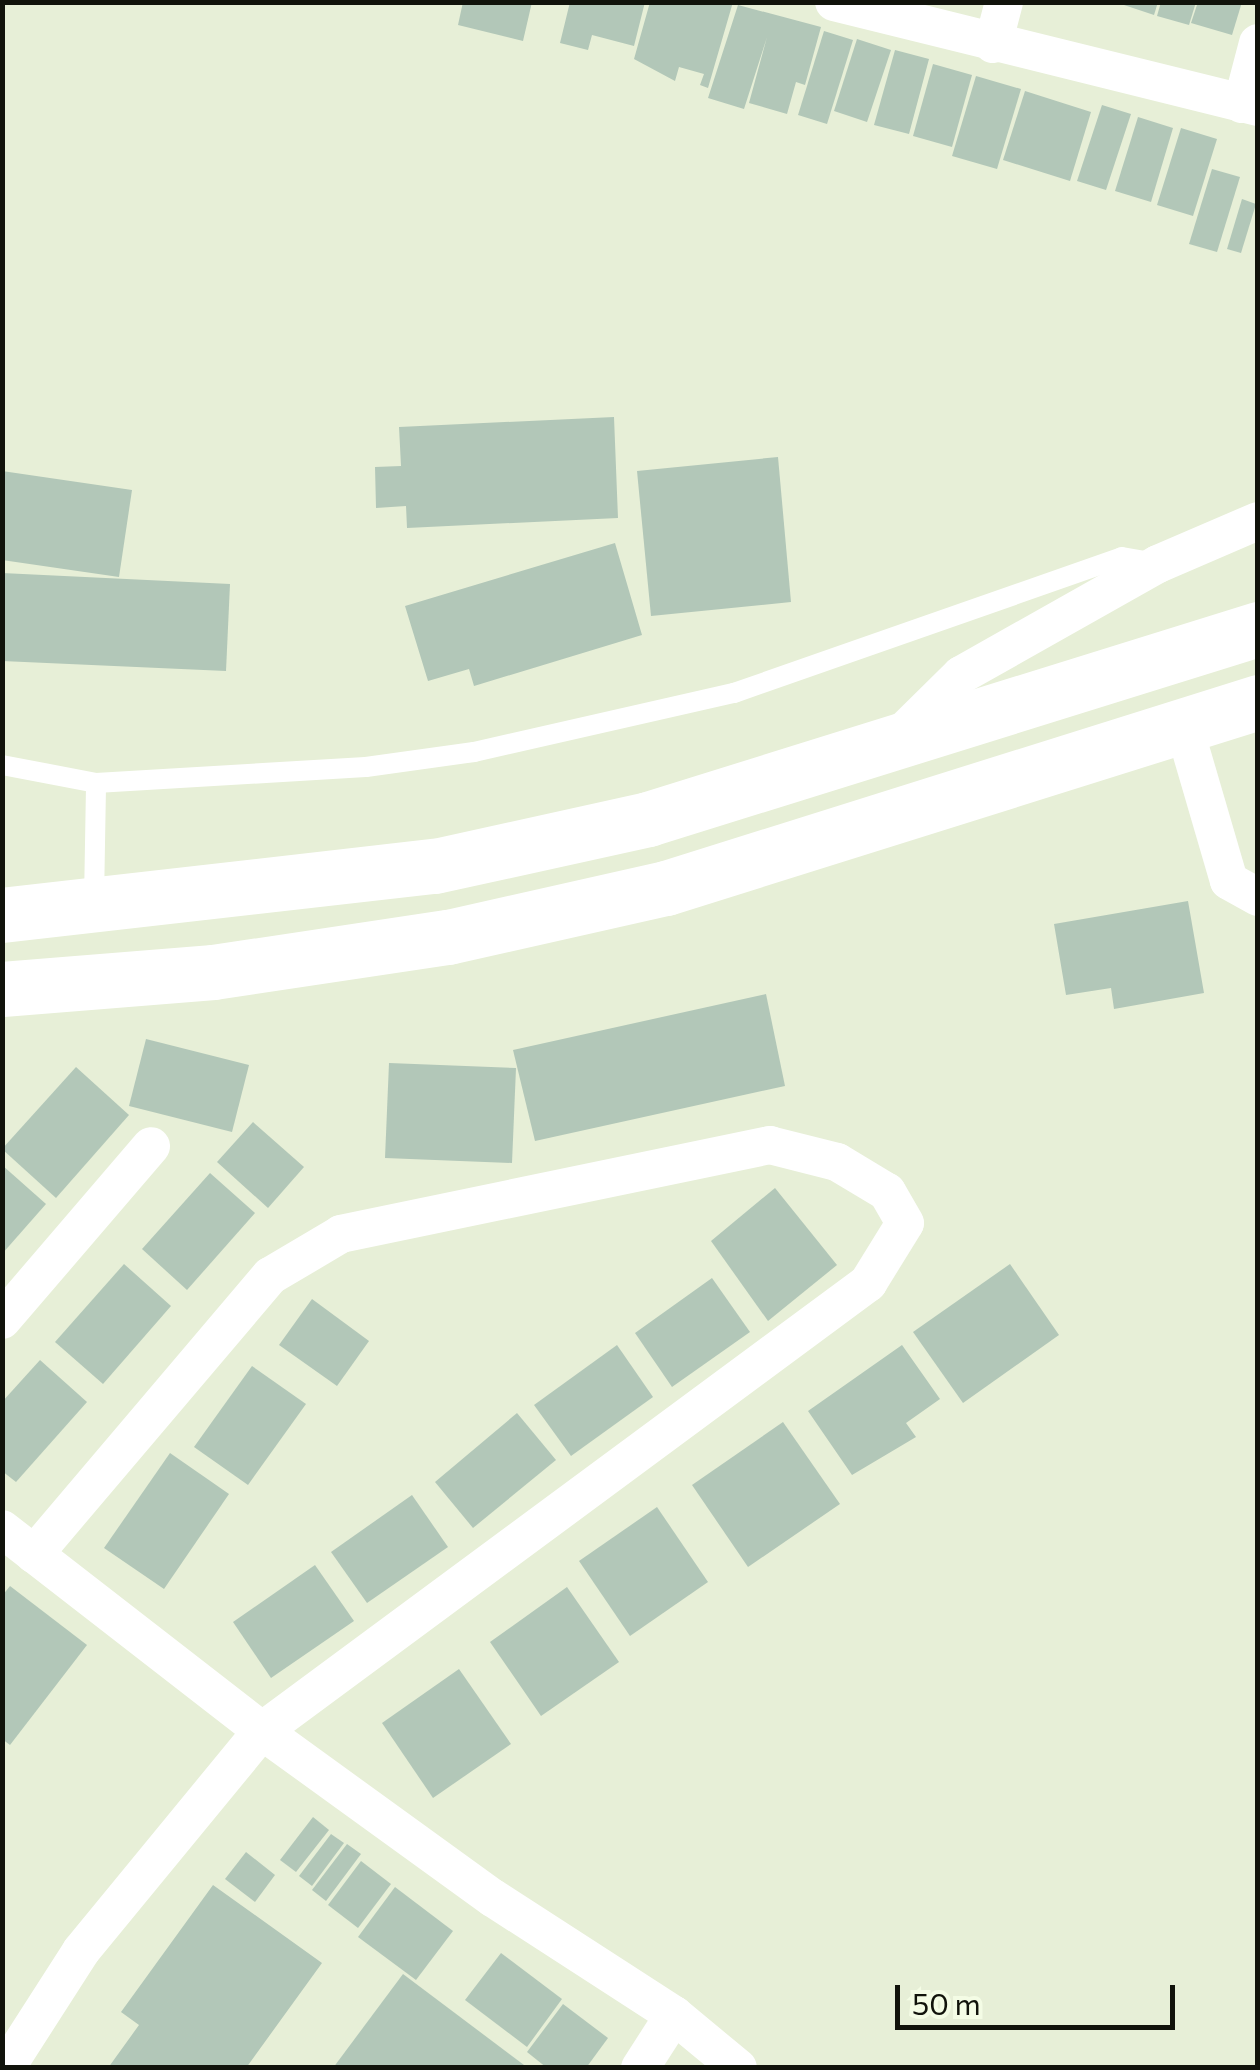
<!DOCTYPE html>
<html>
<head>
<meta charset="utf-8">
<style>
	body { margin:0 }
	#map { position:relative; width:1260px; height:2070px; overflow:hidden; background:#e7efd7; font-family:Commissioner,sans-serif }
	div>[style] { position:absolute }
	.building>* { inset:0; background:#b2c7b8 }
	.lane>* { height:20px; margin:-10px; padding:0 10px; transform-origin:10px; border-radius:10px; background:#fff }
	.street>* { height:38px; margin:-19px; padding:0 19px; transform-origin:19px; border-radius:19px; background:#fff }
	.highway>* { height:55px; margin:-27.5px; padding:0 27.5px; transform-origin:27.5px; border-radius:27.5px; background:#fff }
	span { translate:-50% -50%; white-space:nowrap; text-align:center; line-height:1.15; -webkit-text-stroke:8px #f4fce5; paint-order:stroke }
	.frame { position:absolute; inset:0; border:5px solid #11130b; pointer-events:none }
	.scale { position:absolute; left:895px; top:1985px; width:280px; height:45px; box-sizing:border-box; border:5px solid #11130b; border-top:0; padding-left:12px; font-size:30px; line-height:35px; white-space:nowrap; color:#11130b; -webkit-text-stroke:8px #f4fce5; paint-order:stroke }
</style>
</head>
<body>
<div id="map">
	<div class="building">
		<div style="clip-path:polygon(463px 2px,532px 2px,523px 41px,458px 25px)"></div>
		<div style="clip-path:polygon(570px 2px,645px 2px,634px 46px,592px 35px,588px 50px,560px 43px)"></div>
		<div style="clip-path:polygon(650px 2px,733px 2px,708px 88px,700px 85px,704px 74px,679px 67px,675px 81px,634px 59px)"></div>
		<div style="clip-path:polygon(1115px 2px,1158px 2px,1154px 15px)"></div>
		<div style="clip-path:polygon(1161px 2px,1196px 2px,1189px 25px,1157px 16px)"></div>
		<div style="clip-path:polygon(1198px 2px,1242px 2px,1232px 35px,1191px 23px)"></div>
		<div style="clip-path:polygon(738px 5px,821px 27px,805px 85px,796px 82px,787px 114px,749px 103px,767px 37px,744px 109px,708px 98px)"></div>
		<div style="clip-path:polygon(824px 31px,853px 40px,827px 124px,798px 115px)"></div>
		<div style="clip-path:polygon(857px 39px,891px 50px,867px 122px,834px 111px)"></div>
		<div style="clip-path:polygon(895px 50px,929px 59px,909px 134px,874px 125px)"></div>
		<div style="clip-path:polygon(933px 64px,972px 75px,952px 147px,913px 136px)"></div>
		<div style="clip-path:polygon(976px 76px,1021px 89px,997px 169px,952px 156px)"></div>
		<div style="clip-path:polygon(1025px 91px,1091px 112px,1070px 181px,1003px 160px)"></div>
		<div style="clip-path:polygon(1102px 105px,1131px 114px,1106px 190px,1077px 181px)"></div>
		<div style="clip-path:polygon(1138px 117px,1173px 128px,1151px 202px,1115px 191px)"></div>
		<div style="clip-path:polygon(1181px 128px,1217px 139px,1193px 216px,1157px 205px)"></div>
		<div style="clip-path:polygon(1212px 169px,1240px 177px,1217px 252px,1189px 244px)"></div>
		<div style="clip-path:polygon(1242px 199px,1256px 204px,1241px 253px,1227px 249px)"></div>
		<div style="clip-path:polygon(614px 417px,618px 518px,407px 528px,406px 506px,376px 508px,375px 467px,401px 466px,399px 427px)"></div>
		<div style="clip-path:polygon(778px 457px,791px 602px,651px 616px,637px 471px)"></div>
		<div style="clip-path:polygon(2px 471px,132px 490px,119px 577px,2px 560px)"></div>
		<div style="clip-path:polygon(615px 543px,642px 635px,474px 686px,469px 669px,428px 681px,405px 606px)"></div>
		<div style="clip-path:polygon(2px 573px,230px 584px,226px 671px,2px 661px)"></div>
		<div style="clip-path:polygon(1188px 901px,1204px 993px,1114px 1009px,1111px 988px,1066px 995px,1054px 924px)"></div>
		<div style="clip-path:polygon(766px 994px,785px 1086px,535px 1141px,513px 1050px)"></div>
		<div style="clip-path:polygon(146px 1039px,249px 1065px,232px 1132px,129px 1106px)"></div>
		<div style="clip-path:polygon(389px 1063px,516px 1068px,512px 1163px,385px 1158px)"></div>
		<div style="clip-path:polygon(76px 1067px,129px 1115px,56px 1198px,2px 1149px)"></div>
		<div style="clip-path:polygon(253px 1122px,304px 1167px,268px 1208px,217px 1162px)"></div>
		<div style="clip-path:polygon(2px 1165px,46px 1204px,2px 1254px)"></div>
		<div style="clip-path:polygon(210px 1173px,255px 1213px,187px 1290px,142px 1249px)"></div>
		<div style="clip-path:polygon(775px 1188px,837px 1265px,768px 1321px,711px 1241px)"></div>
		<div style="clip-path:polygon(124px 1264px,171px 1306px,103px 1384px,55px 1342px)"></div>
		<div style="clip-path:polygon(1010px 1264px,1059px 1335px,963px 1403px,913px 1332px)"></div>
		<div style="clip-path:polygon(712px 1278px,750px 1332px,672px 1387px,635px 1333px)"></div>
		<div style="clip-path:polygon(312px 1299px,369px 1341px,337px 1386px,279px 1345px)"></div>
		<div style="clip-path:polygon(617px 1345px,653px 1397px,571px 1456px,534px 1405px)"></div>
		<div style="clip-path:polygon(902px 1345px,940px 1399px,906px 1423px,916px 1437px,852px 1475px,808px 1411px)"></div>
		<div style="clip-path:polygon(40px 1360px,87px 1402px,16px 1482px,2px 1471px,2px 1402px)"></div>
		<div style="clip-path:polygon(252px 1366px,306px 1404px,248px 1485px,194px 1447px)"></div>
		<div style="clip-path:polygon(517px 1413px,556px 1460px,473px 1528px,435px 1482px)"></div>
		<div style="clip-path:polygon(783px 1422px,840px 1504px,748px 1567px,692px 1485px)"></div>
		<div style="clip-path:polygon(170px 1453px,229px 1494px,164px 1589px,104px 1548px)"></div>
		<div style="clip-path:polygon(412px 1495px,448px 1547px,367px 1603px,331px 1552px)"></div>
		<div style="clip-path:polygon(657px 1507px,708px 1582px,630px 1636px,579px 1561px)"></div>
		<div style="clip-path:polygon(315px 1565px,354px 1621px,271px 1678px,233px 1622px)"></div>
		<div style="clip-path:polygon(10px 1586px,87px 1645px,10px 1745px,2px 1739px,2px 1596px)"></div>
		<div style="clip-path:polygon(567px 1587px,619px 1662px,541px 1716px,490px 1642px)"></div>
		<div style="clip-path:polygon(459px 1669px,511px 1744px,433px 1798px,382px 1723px)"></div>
		<div style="clip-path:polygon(313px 1817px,329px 1830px,296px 1872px,280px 1860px)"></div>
		<div style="clip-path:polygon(331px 1834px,344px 1843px,312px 1886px,299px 1876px)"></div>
		<div style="clip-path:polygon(347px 1844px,361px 1854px,326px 1901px,312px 1890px)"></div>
		<div style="clip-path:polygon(246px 1852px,275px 1875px,255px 1902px,225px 1879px)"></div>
		<div style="clip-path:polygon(361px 1861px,391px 1884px,358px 1928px,328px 1905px)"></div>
		<div style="clip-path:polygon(213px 1885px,322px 1963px,246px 2068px,108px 2068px,139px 2025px,121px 2012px)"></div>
		<div style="clip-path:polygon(395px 1887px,453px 1931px,416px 1980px,358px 1937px)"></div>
		<div style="clip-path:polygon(501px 1953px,562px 1999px,527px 2047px,465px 2000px)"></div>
		<div style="clip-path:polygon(403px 1974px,528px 2068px,333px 2068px)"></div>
		<div style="clip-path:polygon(563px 2004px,608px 2038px,586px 2068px,547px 2068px,527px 2052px)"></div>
	</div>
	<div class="lane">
		<div style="left:2px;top:765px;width:96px;rotate:10.8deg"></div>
		<div style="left:96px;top:783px;width:270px;rotate:-3.4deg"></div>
		<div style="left:366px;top:767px;width:109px;rotate:-7.9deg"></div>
		<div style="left:474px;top:752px;width:267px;rotate:-12.8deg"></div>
		<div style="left:734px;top:693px;width:411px;rotate:-19.3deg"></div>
		<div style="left:1122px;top:557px;width:35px;rotate:10deg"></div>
		<div style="left:94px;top:901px;width:118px;rotate:-89deg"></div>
	</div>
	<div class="street">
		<div style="left:834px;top:2px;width:437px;rotate:13.9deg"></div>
		<div style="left:993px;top:44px;width:43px;rotate:-75.3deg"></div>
		<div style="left:1242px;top:104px;width:63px;rotate:-75.3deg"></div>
		<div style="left:1184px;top:727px;width:160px;rotate:73.7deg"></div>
		<div style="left:1229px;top:881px;width:33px;rotate:29deg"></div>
		<div style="left:897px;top:738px;width:90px;rotate:-44.5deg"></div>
		<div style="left:961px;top:675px;width:226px;rotate:-29.4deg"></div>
		<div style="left:1158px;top:564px;width:109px;rotate:-23.3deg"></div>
		<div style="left:2px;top:1320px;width:229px;rotate:-49.4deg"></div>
		<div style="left:2px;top:1529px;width:329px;rotate:37.8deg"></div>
		<div style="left:262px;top:1731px;width:285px;rotate:35.9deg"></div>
		<div style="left:493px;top:1898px;width:216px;rotate:32.9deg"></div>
		<div style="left:674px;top:2015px;width:83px;rotate:39.6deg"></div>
		<div style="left:6px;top:2068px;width:139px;rotate:-57.3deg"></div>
		<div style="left:81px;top:1951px;width:285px;rotate:-50.6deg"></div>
		<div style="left:262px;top:1731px;width:754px;rotate:-36.47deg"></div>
		<div style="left:868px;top:1283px;width:70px;rotate:-58.3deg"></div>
		<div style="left:905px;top:1223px;width:36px;rotate:-120deg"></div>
		<div style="left:887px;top:1192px;width:58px;rotate:-149deg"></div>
		<div style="left:837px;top:1162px;width:69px;rotate:-165.8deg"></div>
		<div style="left:770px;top:1145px;width:438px;rotate:168.3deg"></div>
		<div style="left:341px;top:1234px;width:82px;rotate:149.4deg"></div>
		<div style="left:270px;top:1276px;width:365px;rotate:130.3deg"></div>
		<div style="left:640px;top:2068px;width:63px;rotate:-57.3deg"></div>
	</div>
	<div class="highway">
		<div style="left:2px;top:915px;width:436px;rotate:-6.5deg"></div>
		<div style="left:435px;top:866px;width:218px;rotate:-12.4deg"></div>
		<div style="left:648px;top:819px;width:639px;rotate:-17.3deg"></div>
		<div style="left:2px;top:989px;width:212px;rotate:-4.6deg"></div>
		<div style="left:213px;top:972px;width:238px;rotate:-8.5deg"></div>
		<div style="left:448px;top:937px;width:223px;rotate:-12.7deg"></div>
		<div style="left:666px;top:888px;width:621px;rotate:-17.44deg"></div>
	</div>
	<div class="frame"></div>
	<div class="scale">50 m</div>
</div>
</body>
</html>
